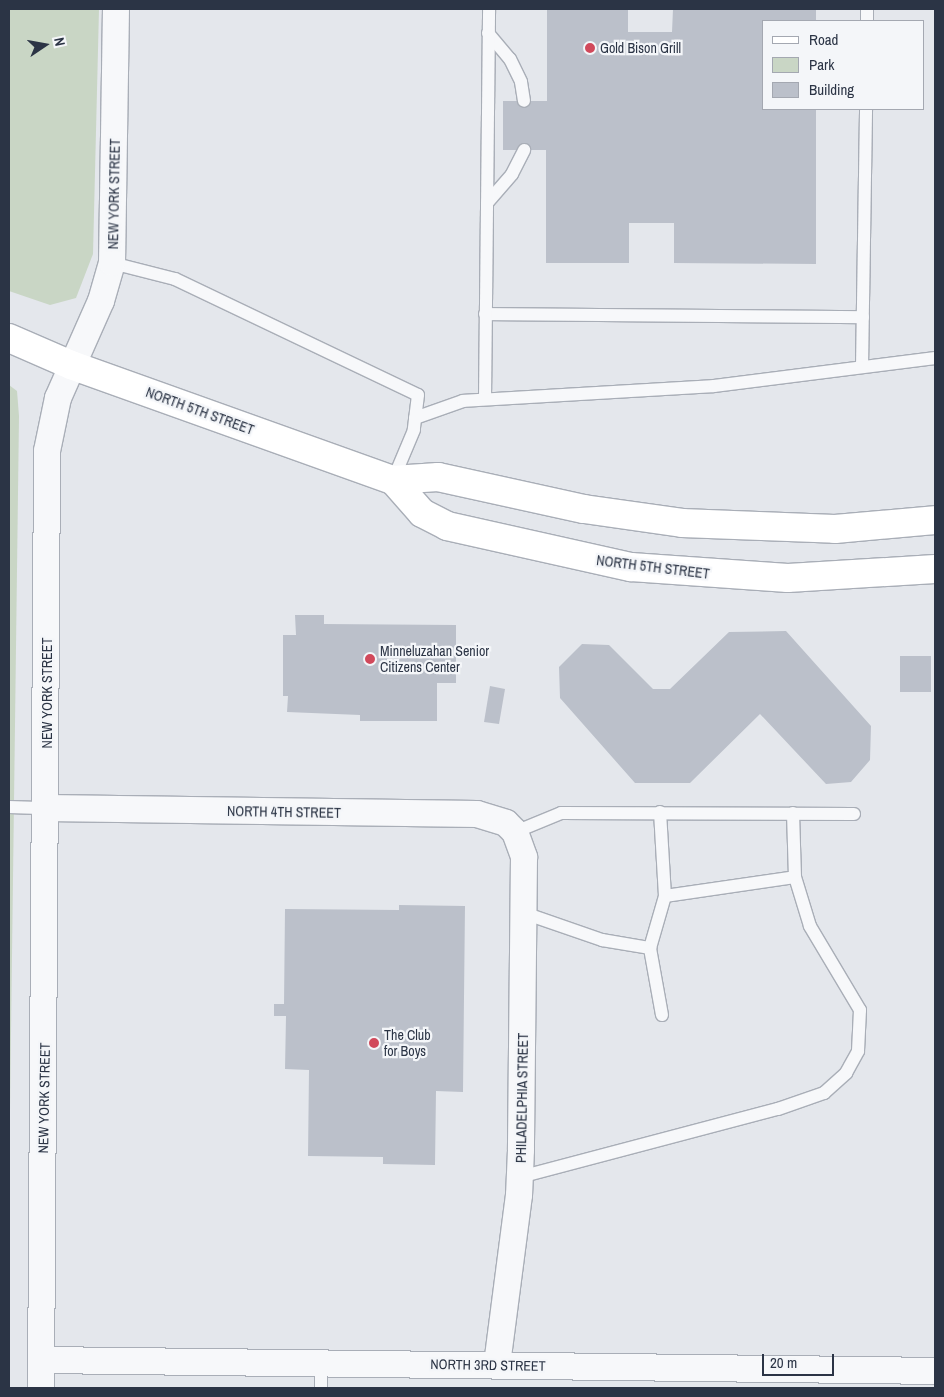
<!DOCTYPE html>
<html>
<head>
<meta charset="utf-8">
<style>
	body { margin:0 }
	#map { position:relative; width:944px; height:1397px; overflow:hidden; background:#e4e7ec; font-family:"Archivo Narrow",sans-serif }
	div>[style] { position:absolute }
	.green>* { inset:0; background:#c9d6c5 }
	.building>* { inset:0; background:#bbc0ca }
	.roads { filter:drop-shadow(1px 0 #a9aeb7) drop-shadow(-1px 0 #a9aeb7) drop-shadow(0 1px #a9aeb7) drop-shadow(0 -1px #a9aeb7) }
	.service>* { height:12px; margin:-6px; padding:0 6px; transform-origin:6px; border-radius:6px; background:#f7f8fa }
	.minor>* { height:26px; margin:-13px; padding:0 13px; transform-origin:13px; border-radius:13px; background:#f7f8fa }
	.secondary>* { height:28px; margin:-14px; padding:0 14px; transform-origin:14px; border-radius:14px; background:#fff }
	.dots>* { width:14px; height:14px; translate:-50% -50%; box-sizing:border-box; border:2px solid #f4f6f9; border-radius:50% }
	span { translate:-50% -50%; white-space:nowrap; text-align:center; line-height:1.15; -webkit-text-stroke:4.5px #f4f6f9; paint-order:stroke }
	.poi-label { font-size:14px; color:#2b3445 }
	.left { translate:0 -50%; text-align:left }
	.street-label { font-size:14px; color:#2b3445 }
	.frame { position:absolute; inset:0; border:10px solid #2b3445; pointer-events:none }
	.legend { position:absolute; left:762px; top:20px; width:162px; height:90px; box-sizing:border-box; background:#f4f6f9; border:1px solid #a4a8b1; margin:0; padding:6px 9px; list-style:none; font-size:15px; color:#2b3445 }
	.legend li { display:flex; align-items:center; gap:10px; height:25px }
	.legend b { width:25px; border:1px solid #a4a8b1 }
	.north { position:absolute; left:20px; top:20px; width:50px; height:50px; -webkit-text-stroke:4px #f4f6f9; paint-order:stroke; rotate:78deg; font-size:14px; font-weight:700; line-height:20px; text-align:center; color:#2b3445 }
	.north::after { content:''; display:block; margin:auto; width:18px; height:22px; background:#2b3445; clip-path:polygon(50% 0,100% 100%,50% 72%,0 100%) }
	.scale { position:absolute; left:762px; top:1354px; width:72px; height:22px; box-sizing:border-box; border:2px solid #2b3445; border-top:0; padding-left:6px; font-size:15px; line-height:18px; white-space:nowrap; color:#2b3445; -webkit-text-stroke:4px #f4f6f9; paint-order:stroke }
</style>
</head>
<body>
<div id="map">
	<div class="green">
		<div style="clip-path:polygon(9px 9px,99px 9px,93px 254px,76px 298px,50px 305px,9px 291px)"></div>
		<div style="clip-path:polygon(9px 385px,17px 391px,19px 416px,9px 1188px)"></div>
	</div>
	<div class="building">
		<div style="clip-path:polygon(547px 9px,628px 9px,628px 32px,672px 32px,673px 9px,816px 9px,816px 21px,763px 21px,763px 109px,816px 109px,816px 264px,674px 263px,674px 223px,629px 223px,629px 263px,546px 263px,546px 150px,503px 150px,503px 101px,547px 101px)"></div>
		<div style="clip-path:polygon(295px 615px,324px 615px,324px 624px,456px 625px,456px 683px,437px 683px,437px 721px,360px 721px,360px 715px,287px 712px,288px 696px,283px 696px,283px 635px,296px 635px)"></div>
		<div style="clip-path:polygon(786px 631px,871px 726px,870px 760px,851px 782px,826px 784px,760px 714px,690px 783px,635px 783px,560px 698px,559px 667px,582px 644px,609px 645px,653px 689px,670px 689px,729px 632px)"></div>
		<div style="clip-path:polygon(900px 656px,931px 656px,931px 692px,900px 692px)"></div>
		<div style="clip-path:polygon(490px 686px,505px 689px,499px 724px,484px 722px)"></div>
		<div style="clip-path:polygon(399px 905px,465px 906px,463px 1092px,436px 1091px,435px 1165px,383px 1164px,383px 1157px,308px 1156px,309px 1070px,285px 1069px,286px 1016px,274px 1016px,274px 1004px,284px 1004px,285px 909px,399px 910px)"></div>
	</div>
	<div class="roads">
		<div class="service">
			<div style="left:867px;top:21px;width:12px;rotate:-90deg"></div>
			<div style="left:488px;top:33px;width:34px;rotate:50deg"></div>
			<div style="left:510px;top:59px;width:25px;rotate:64deg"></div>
			<div style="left:521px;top:82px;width:19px;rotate:81deg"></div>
			<div style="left:487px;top:203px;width:38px;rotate:-49deg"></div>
			<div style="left:512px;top:174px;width:27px;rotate:-63deg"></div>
			<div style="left:112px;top:263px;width:65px;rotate:14.3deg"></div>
			<div style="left:175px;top:279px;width:269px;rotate:25.5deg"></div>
			<div style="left:418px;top:395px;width:35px;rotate:97deg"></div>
			<div style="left:414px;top:430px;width:54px;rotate:112.8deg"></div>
			<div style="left:485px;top:314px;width:378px;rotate:0.5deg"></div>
			<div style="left:862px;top:367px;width:258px;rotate:-89.1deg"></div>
			<div style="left:485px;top:399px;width:390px;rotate:-89.4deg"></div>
			<div style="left:415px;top:418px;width:51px;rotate:-19.5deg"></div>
			<div style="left:463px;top:401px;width:251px;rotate:-3.4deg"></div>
			<div style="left:714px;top:386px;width:223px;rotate:-7.2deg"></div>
			<div style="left:9px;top:807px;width:38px;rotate:2deg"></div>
			<div style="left:660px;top:812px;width:84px;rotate:86.6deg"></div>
			<div style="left:665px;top:896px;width:131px;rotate:-8.3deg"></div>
			<div style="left:515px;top:832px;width:50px;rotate:-22.4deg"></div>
			<div style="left:561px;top:813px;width:293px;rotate:0.2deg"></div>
			<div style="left:524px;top:913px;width:83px;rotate:19.1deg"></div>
			<div style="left:602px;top:940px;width:49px;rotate:9.5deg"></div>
			<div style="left:662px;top:1015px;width:68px;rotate:-100.2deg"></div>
			<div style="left:650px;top:948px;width:54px;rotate:-73.9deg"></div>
			<div style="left:520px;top:1177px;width:267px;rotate:-14.8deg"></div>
			<div style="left:778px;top:1109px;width:49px;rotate:-19.2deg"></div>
			<div style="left:824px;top:1093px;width:30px;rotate:-42deg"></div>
			<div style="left:846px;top:1073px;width:25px;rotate:-61deg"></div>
			<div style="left:858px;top:1051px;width:41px;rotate:-87.2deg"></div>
			<div style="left:860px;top:1010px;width:98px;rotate:-120.8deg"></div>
			<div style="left:810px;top:926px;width:51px;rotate:-107deg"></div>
			<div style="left:795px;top:877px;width:64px;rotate:-91.8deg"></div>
			<div style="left:321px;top:1388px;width:25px;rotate:-90deg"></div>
		</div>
		<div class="minor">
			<div style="left:47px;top:808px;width:430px;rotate:0.8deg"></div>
			<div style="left:477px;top:814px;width:30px;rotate:17deg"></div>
			<div style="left:506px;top:823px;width:13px;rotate:45deg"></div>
			<div style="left:515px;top:832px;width:27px;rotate:70deg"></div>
			<div style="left:524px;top:857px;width:293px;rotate:90.6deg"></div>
			<div style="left:521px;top:1150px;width:45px;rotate:92.5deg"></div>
			<div style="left:519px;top:1195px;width:171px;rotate:97.4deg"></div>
			<div style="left:41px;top:1360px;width:894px;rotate:0.7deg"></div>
			<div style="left:41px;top:1388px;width:937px;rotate:-89.63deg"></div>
			<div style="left:47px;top:451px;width:54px;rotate:-78.3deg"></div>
			<div style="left:58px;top:398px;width:106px;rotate:-66.1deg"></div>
			<div style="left:101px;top:301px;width:40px;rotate:-74deg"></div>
			<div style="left:112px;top:263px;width:254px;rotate:-89.1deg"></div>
		</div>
		<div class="secondary">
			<div style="left:9px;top:338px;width:68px;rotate:23.5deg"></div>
			<div style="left:71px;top:365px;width:342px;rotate:19.7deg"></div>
			<div style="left:393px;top:480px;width:45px;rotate:-3.8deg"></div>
			<div style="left:438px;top:477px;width:149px;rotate:12.4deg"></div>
			<div style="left:584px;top:509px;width:99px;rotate:8.1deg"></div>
			<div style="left:682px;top:523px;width:153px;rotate:2.2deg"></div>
			<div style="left:835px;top:529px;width:100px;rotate:-5.1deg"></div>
			<div style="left:393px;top:480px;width:44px;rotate:48.7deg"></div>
			<div style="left:422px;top:513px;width:28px;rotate:27deg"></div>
			<div style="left:447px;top:526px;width:189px;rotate:12.6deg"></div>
			<div style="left:631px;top:567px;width:157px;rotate:4deg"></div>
			<div style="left:788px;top:578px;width:147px;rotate:-3.5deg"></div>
		</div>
	</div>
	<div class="dots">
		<div style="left:590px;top:48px;background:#d1495b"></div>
		<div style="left:370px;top:659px;background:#d1495b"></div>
		<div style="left:374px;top:1043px;background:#d1495b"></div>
	</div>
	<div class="poi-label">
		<span class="left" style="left:600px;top:48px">Gold Bison Grill</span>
		<span class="left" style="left:380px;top:659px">Minneluzahan Senior<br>Citizens Center</span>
		<span class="left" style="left:384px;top:1043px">The Club<br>for Boys</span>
	</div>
	<div class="street-label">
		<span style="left:114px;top:194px;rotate:-89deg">NEW YORK STREET</span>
		<span style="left:200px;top:411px;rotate:20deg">NORTH 5TH STREET</span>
		<span style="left:653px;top:567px;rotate:7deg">NORTH 5TH STREET</span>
		<span style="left:47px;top:693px;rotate:-90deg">NEW YORK STREET</span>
		<span style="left:284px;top:812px;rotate:1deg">NORTH 4TH STREET</span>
		<span style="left:44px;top:1098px;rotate:-89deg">NEW YORK STREET</span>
		<span style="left:522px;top:1098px;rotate:-89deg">PHILADELPHIA STREET</span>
		<span style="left:488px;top:1365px;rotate:1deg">NORTH 3RD STREET</span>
	</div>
	<div class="frame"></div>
	<ul class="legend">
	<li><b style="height:6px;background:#fff"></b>Road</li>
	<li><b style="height:14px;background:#c9d6c5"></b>Park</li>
	<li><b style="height:14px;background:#bbc0ca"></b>Building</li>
	</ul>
	<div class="north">N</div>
	<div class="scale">20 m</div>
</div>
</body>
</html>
